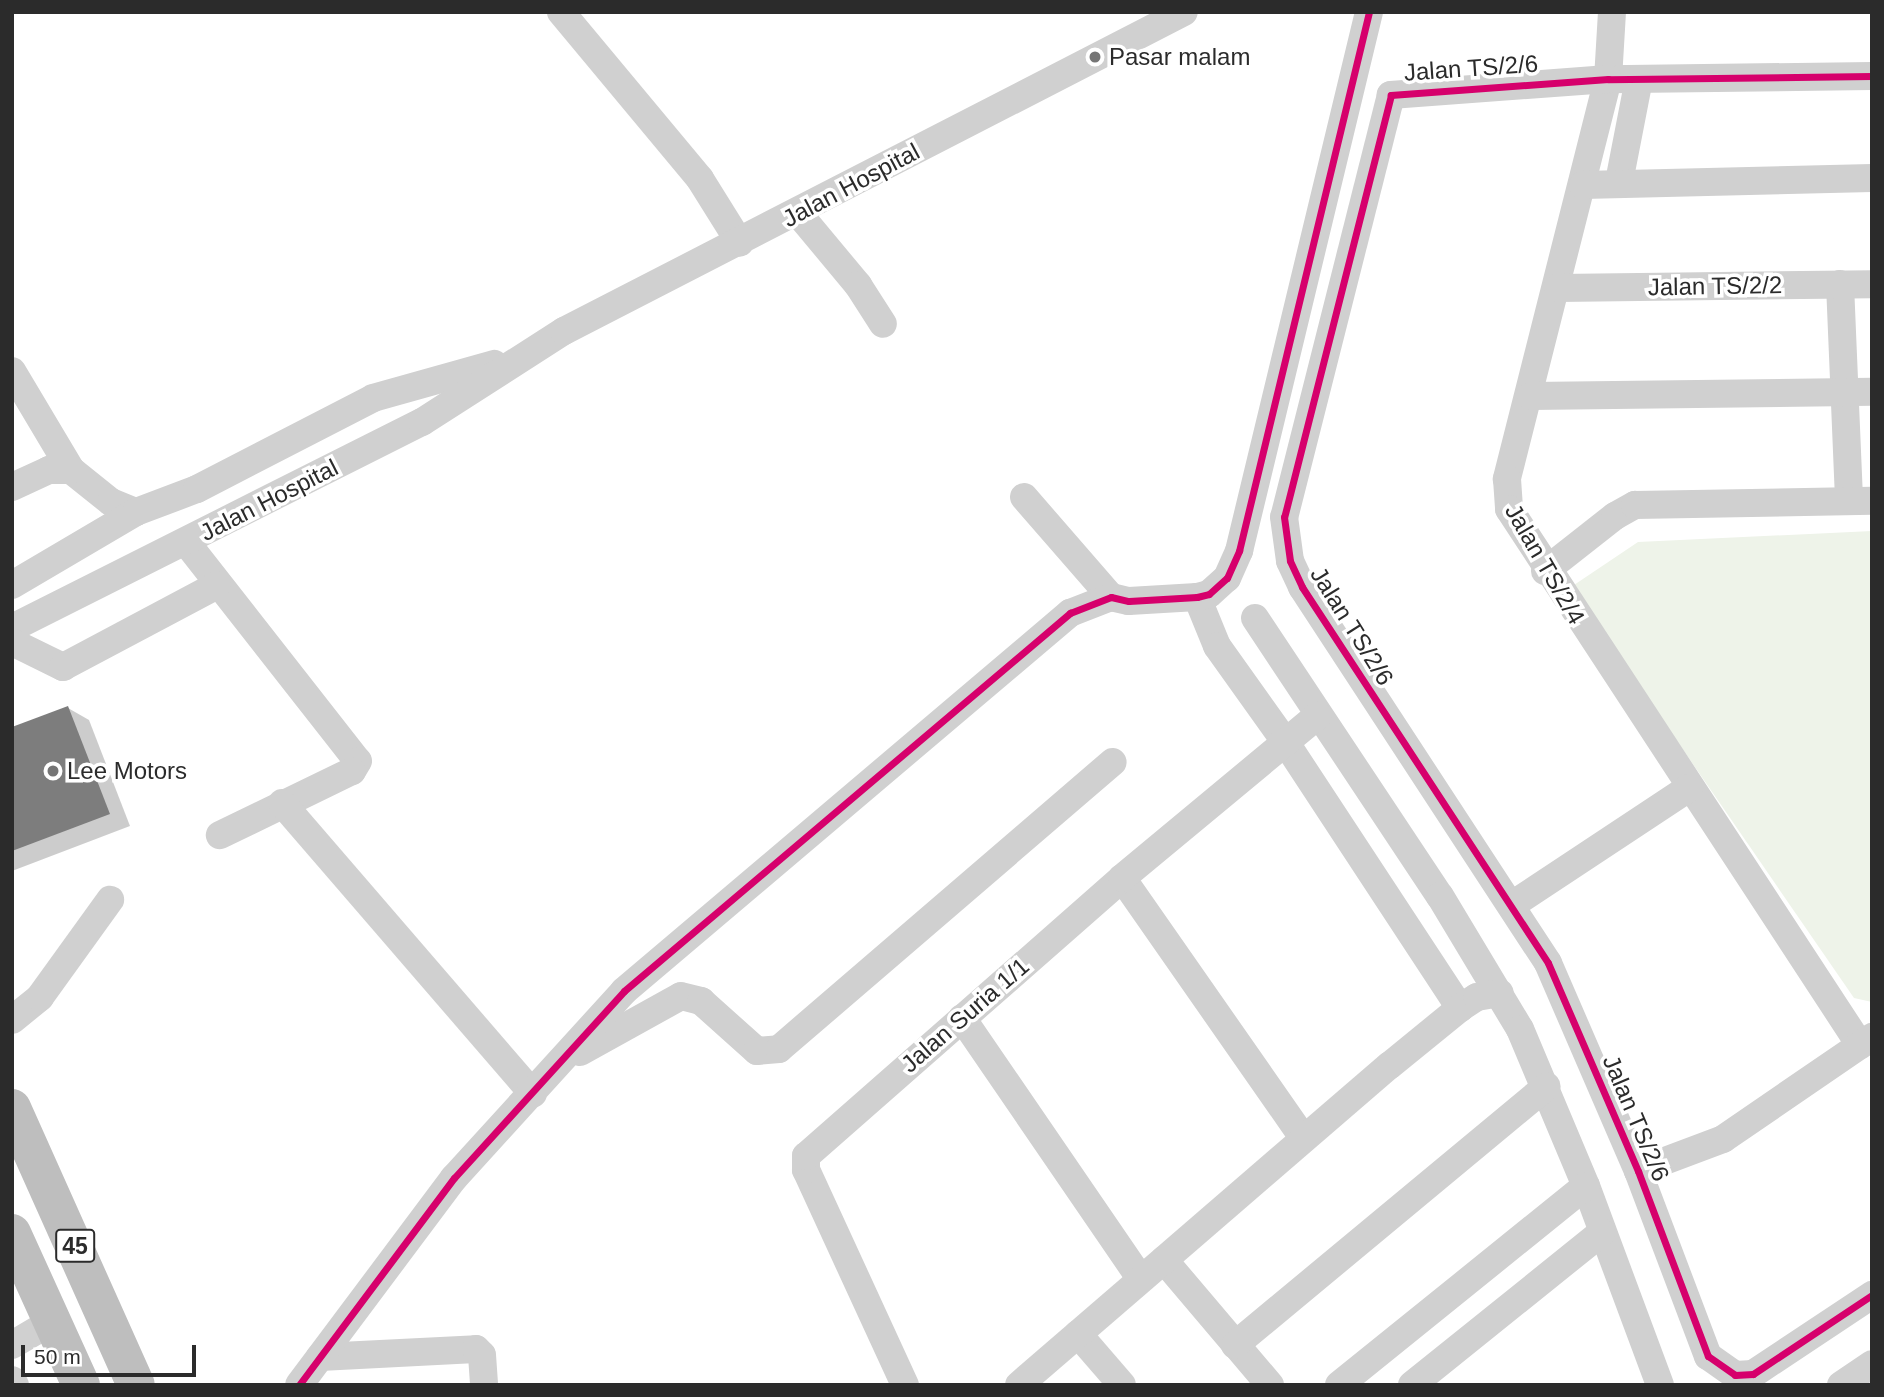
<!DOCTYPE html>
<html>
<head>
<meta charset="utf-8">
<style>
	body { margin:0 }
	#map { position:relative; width:1884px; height:1397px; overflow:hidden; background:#fff; font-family:Arial,sans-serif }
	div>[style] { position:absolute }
	.green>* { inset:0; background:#eef3e9 }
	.shadow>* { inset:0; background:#0003 }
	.building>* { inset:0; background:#7d7d7d }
	.minor>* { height:28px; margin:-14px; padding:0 14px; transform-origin:14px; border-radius:14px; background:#d0d0d0 }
	.highway>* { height:38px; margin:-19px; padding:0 19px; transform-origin:19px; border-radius:19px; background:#bebebe }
	.cycleway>* { height:7px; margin:-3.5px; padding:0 3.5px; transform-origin:3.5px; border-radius:3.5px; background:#d6006c }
	.dots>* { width:19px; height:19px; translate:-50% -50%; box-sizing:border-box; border:4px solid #fff; border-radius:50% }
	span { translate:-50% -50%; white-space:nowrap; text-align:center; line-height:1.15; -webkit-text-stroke:7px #fff; paint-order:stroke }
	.shield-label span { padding:2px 5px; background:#fff; border:2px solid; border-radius:5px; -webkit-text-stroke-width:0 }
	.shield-label { font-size:23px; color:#2b2b2b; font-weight:700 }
	.poi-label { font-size:24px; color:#2b2b2b }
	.left { translate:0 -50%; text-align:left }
	.street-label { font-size:24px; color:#2b2b2b }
	.frame { position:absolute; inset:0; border:14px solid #2b2b2b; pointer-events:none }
	.scale { position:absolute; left:21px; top:1345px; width:175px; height:32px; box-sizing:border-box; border:4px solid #2b2b2b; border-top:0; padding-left:9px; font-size:21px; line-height:24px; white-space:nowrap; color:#2b2b2b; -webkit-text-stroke:5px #fff; paint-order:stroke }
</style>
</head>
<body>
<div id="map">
	<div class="green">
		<div style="clip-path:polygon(1872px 531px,1872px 1002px,1854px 998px,1571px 587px,1638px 542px)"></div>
	</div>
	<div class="shadow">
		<div style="clip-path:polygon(68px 708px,89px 720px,130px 826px,12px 871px,12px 729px)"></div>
	</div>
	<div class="building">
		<div style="clip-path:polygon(68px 706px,110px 814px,12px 851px,12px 727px)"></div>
	</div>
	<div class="minor">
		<div style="left:561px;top:12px;width:217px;rotate:50.2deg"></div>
		<div style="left:700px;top:179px;width:75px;rotate:58deg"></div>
		<div style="left:1612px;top:12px;width:67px;rotate:93.4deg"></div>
		<div style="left:1608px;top:79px;width:413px;rotate:104.2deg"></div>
		<div style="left:1507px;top:479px;width:30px;rotate:86deg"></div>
		<div style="left:1509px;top:509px;width:641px;rotate:56.78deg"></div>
		<div style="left:1872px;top:76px;width:264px;rotate:179.3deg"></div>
		<div style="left:1608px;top:79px;width:218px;rotate:175.8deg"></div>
		<div style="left:1391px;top:95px;width:435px;rotate:104.2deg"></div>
		<div style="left:1284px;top:517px;width:44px;rotate:82.2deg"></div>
		<div style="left:1290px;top:561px;width:29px;rotate:65deg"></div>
		<div style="left:1302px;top:587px;width:449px;rotate:56.8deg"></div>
		<div style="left:1548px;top:963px;width:227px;rotate:66.6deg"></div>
		<div style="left:1638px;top:1171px;width:198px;rotate:69.3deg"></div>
		<div style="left:1708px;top:1356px;width:33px;rotate:35deg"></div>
		<div style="left:1735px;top:1375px;width:18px;rotate:-3deg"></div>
		<div style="left:1753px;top:1374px;width:143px;rotate:-33.6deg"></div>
		<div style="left:1619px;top:182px;width:105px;rotate:-79deg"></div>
		<div style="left:1583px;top:185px;width:289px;rotate:-1.4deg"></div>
		<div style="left:798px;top:213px;width:94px;rotate:50.2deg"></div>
		<div style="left:858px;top:285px;width:46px;rotate:57.3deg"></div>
		<div style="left:1840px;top:284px;width:217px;rotate:87.6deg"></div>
		<div style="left:1558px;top:288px;width:314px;rotate:-0.7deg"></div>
		<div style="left:12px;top:371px;width:115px;rotate:59.2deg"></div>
		<div style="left:71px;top:470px;width:51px;rotate:38.7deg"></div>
		<div style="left:111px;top:502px;width:27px;rotate:22deg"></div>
		<div style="left:1531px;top:396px;width:341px;rotate:-0.7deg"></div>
		<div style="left:12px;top:487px;width:41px;rotate:-24.7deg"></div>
		<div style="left:49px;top:470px;width:22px"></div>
		<div style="left:1024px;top:497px;width:133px;rotate:49deg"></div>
		<div style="left:186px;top:542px;width:278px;rotate:51.9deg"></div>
		<div style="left:358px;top:761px;width:12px;rotate:121deg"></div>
		<div style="left:352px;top:771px;width:147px;rotate:154.1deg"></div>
		<div style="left:1545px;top:571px;width:89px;rotate:-38.2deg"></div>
		<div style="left:1615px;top:516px;width:23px;rotate:-29deg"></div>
		<div style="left:1635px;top:505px;width:237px;rotate:-1deg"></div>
		<div style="left:12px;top:585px;width:144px;rotate:-30.5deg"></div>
		<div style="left:136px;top:512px;width:65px;rotate:-20.7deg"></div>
		<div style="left:197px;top:489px;width:198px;rotate:-27.3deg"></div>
		<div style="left:373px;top:398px;width:126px;rotate:-15.7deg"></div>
		<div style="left:1197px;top:597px;width:53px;rotate:67.8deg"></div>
		<div style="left:1217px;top:646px;width:115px;rotate:54.5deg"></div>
		<div style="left:1284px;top:740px;width:321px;rotate:56.7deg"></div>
		<div style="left:1255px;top:618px;width:334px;rotate:56.4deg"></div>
		<div style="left:1440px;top:896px;width:155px;rotate:59deg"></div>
		<div style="left:1520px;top:1029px;width:170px;rotate:67.2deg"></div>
		<div style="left:1586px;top:1186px;width:212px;rotate:69.6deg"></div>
		<div style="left:12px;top:628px;width:459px;rotate:-26.7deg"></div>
		<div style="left:422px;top:422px;width:169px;rotate:-32.7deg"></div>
		<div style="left:564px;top:331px;width:697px;rotate:-27.23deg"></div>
		<div style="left:12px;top:642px;width:57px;rotate:26.1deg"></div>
		<div style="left:63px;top:667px;width:174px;rotate:-28deg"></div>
		<div style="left:282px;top:803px;width:384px;rotate:49.2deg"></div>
		<div style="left:1122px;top:878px;width:316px;rotate:55.1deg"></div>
		<div style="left:1512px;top:905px;width:212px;rotate:-33.5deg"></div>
		<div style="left:962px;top:1018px;width:316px;rotate:55.6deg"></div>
		<div style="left:12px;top:1020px;width:36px;rotate:-39deg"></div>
		<div style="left:40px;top:997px;width:120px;rotate:-54.2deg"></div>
		<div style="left:580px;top:1052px;width:115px;rotate:-29deg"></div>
		<div style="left:681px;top:996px;width:21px;rotate:14deg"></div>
		<div style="left:701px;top:1001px;width:75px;rotate:41.8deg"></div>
		<div style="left:757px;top:1051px;width:22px;rotate:-5deg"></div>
		<div style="left:779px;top:1049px;width:440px;rotate:-40.7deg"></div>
		<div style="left:1638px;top:1171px;width:91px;rotate:-20.6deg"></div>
		<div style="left:1723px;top:1139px;width:181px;rotate:-34.4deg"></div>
		<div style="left:1164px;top:1260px;width:164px;rotate:49.7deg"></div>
		<div style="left:1078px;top:1334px;width:67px;rotate:49.2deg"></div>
		<div style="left:12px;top:1345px;width:45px;rotate:-30.5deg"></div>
		<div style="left:1235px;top:1345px;width:405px;rotate:-39.7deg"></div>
		<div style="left:320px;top:1357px;width:156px;rotate:-2.9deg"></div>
		<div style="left:476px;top:1349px;width:8px;rotate:45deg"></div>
		<div style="left:482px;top:1355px;width:30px;rotate:86deg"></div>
		<div style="left:12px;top:1380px;width:6px;rotate:59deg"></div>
		<div style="left:299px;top:1385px;width:259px;rotate:-53.2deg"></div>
		<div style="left:454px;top:1178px;width:253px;rotate:-47.7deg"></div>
		<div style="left:624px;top:991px;width:585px;rotate:-40.28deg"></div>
		<div style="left:1070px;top:613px;width:44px;rotate:-21.3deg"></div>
		<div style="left:1111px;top:597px;width:18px;rotate:13deg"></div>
		<div style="left:1129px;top:601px;width:68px;rotate:-3.4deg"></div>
		<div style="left:1197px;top:597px;width:12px;rotate:-14deg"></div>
		<div style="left:1209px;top:594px;width:24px;rotate:-42deg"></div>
		<div style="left:1227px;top:578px;width:30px;rotate:-66deg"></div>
		<div style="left:1239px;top:551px;width:554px;rotate:-76.44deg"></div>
		<div style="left:905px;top:1385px;width:237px;rotate:-114.7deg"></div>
		<div style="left:806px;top:1170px;width:14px;rotate:-90deg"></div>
		<div style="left:806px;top:1156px;width:421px;rotate:-41.3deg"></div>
		<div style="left:1122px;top:878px;width:255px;rotate:-39.7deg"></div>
		<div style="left:1019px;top:1385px;width:489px;rotate:-40.8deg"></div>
		<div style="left:1389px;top:1066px;width:92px;rotate:-39.2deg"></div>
		<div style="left:1460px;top:1008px;width:20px;rotate:-33deg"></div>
		<div style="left:1477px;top:997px;width:23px;rotate:-10deg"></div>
		<div style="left:1339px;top:1385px;width:317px;rotate:-38.9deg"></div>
		<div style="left:1412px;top:1385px;width:243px;rotate:-38.8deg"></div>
		<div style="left:1841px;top:1385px;width:37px;rotate:-34deg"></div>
	</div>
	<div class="highway">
		<div style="left:12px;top:1108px;width:303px;rotate:65.9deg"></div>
		<div style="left:12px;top:1233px;width:167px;rotate:65.6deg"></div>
	</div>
	<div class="cycleway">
		<div style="left:1872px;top:76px;width:264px;rotate:179.3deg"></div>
		<div style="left:1608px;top:79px;width:218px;rotate:175.8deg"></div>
		<div style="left:1391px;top:95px;width:435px;rotate:104.2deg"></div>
		<div style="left:1284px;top:517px;width:44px;rotate:82.2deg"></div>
		<div style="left:1290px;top:561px;width:29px;rotate:65deg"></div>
		<div style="left:1302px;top:587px;width:449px;rotate:56.8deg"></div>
		<div style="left:1548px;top:963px;width:227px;rotate:66.6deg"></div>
		<div style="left:1638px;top:1171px;width:198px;rotate:69.3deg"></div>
		<div style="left:1708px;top:1356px;width:33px;rotate:35deg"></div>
		<div style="left:1735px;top:1375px;width:18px;rotate:-3deg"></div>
		<div style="left:1753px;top:1374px;width:143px;rotate:-33.6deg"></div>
		<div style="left:299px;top:1385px;width:259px;rotate:-53.2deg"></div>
		<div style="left:454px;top:1178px;width:253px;rotate:-47.7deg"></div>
		<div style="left:624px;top:991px;width:585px;rotate:-40.28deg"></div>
		<div style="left:1070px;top:613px;width:44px;rotate:-21.3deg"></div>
		<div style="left:1111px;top:597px;width:18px;rotate:13deg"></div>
		<div style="left:1129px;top:601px;width:68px;rotate:-3.4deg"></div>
		<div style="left:1197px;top:597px;width:12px;rotate:-14deg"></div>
		<div style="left:1209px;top:594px;width:24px;rotate:-42deg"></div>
		<div style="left:1227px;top:578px;width:30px;rotate:-66deg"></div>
		<div style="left:1239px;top:551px;width:554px;rotate:-76.44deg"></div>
	</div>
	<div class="dots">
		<div style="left:1095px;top:57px;background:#757575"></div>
		<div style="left:53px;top:771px;background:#757575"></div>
	</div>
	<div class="shield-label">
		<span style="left:75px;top:1246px">45</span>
	</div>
	<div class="poi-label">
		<span class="left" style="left:1109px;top:57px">Pasar malam</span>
		<span class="left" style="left:67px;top:771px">Lee Motors</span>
	</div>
	<div class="street-label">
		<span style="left:1471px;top:68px;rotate:-4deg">Jalan TS/2/6</span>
		<span style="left:851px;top:185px;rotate:-28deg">Jalan Hospital</span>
		<span style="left:1715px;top:286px;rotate:-1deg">Jalan TS/2/2</span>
		<span style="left:269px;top:500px;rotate:-27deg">Jalan Hospital</span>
		<span style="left:1545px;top:564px;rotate:60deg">Jalan TS/2/4</span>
		<span style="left:1352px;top:626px;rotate:58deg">Jalan TS/2/6</span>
		<span style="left:965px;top:1015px;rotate:-41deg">Jalan Suria 1/1</span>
		<span style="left:1636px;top:1118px;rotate:67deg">Jalan TS/2/6</span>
	</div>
	<div class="frame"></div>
	<div class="scale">50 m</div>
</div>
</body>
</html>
